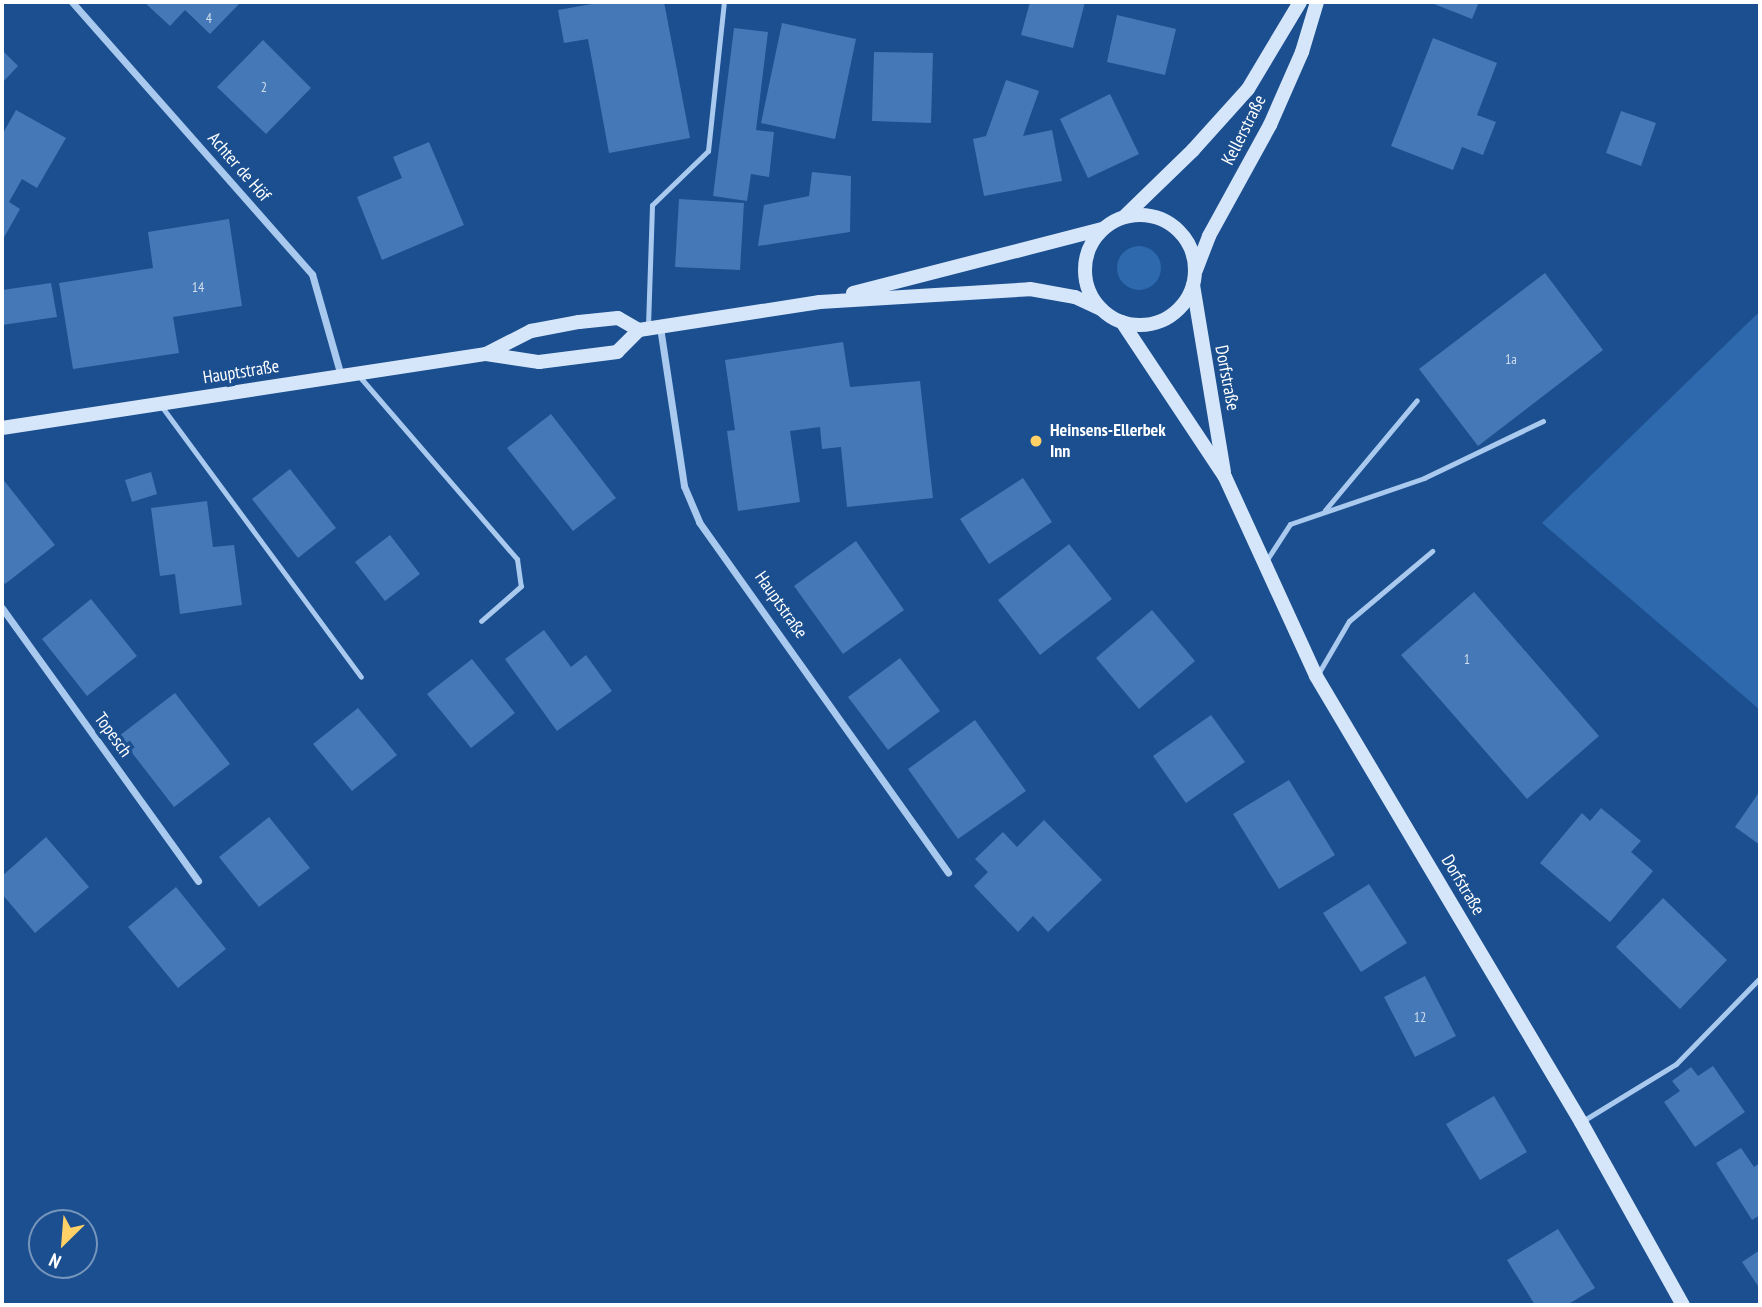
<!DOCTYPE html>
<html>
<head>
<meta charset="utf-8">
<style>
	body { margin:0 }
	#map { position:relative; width:1762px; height:1307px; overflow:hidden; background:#1b4f8f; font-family:"PT Sans Narrow",sans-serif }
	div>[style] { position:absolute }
	.green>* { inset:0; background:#2e69ad }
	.round { border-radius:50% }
	.building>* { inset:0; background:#4478b7 }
	.lane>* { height:5px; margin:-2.5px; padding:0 2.5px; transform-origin:2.5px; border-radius:2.5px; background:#a9c9ee }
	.street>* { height:7px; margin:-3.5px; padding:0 3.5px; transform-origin:3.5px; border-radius:3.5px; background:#a9c9ee }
	.secondary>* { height:14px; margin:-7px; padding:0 7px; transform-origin:7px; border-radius:7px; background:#d6e6fa }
	.secondary>.ring { margin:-7px; padding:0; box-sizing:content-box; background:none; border:14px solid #d6e6fa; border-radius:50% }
	.dots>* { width:19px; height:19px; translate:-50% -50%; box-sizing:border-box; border:4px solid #1b4f8f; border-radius:50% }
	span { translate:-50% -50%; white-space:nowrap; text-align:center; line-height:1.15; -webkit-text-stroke:7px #1b4f8f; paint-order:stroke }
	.number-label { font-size:14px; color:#d0dded }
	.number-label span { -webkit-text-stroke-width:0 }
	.street-label { font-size:18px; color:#fff }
	.poi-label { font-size:18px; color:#fff; font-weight:700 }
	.left { translate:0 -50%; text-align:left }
	.frame { position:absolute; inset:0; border:4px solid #fff; pointer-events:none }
	.north { position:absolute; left:28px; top:1209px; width:70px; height:70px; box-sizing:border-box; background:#1b4f8f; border:2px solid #7695bc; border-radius:50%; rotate:205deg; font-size:19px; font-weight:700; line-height:28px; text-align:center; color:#fff }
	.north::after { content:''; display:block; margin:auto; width:24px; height:32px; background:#ffd166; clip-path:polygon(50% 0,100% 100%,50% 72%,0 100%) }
</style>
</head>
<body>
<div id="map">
	<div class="green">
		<div class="round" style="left:1117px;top:246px;width:44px;height:44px"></div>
		<div style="clip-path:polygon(1757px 314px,1760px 316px,1760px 710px,1542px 523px)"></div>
	</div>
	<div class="building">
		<div style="clip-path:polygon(144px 2px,241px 2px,210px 34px,185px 10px,170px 26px)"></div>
		<div style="clip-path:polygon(603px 2px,664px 2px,690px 138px,609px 153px,588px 39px,564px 43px,558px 10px)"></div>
		<div style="clip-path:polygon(1030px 2px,1085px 2px,1073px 48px,1021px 35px)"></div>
		<div style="clip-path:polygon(1429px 2px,1479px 2px,1472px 19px)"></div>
		<div style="clip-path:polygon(1117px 15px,1176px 29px,1165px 75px,1107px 62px)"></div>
		<div style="clip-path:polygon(782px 23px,856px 39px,835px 139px,761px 123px)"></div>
		<div style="clip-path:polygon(734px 28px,768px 32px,756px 130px,774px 132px,769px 177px,751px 174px,747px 201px,713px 196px)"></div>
		<div style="clip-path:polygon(1433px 38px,1497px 63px,1477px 115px,1496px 122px,1483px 155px,1462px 147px,1453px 170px,1391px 146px)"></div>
		<div style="clip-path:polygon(263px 40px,311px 88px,266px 134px,217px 87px)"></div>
		<div style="clip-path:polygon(2px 50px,18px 66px,2px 83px)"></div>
		<div style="clip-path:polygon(874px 52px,933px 53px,931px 123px,872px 121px)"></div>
		<div style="clip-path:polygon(1006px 80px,1039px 91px,1023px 136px,1052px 130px,1062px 181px,984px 196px,973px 139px,986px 136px)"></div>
		<div style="clip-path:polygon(1110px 94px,1139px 154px,1088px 178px,1060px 119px)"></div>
		<div style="clip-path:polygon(16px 110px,66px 138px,37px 188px,22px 179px,9px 202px,20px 209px,2px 241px,2px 135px)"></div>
		<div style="clip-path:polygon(1621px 111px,1656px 123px,1641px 166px,1606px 153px)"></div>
		<div style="clip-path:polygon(429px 142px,464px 225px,382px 260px,357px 197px,402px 178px,393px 157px)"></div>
		<div style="clip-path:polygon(812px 172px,851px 176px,850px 232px,758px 246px,764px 205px,809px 196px)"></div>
		<div style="clip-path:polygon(679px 199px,744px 203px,740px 270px,675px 267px)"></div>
		<div style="clip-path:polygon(229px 219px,242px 306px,173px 317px,179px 353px,73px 369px,59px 283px,153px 268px,148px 232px)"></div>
		<div style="clip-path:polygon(1545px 273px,1603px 350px,1478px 446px,1419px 369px)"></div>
		<div style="clip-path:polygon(51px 283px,57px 317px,2px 325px,2px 290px)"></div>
		<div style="clip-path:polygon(843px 342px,850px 387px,920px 381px,933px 498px,847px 507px,841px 447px,822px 449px,820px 427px,790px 431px,800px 502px,738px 511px,727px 431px,735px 430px,725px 360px)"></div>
		<div style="clip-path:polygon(551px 414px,616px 498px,573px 531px,507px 448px)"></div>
		<div style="clip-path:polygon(290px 469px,336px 528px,298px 558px,252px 499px)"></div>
		<div style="clip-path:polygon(151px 472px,157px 494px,132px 502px,125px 480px)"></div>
		<div style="clip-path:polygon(2px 478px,55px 545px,5px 584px,2px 580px)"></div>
		<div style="clip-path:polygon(1023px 478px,1052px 522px,989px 564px,960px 519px)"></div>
		<div style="clip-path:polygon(207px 501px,213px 547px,234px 545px,242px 605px,180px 614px,175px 574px,160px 576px,151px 508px)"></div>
		<div style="clip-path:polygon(390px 535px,420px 574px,385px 601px,355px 562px)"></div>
		<div style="clip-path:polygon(856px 541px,904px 610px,843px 654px,794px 586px)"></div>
		<div style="clip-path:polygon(1069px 544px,1112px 599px,1040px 655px,998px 600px)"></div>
		<div style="clip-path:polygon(1474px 592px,1599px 736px,1527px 799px,1401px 655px)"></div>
		<div style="clip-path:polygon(91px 599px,137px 656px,87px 696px,42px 639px)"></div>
		<div style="clip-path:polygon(1152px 610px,1195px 661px,1139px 709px,1096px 658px)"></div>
		<div style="clip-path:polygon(544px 630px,571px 667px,586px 655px,612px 691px,557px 731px,505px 659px)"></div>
		<div style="clip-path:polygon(900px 658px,940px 711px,888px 750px,848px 697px)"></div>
		<div style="clip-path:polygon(472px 659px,515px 713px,471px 748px,427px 694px)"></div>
		<div style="clip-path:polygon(175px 693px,230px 764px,174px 807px,119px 736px)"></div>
		<div style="clip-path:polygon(358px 708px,397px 755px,352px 791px,313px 744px)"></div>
		<div style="clip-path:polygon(1211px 715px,1245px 762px,1186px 803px,1153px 756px)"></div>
		<div style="clip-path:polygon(975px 720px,1026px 791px,958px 839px,908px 769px)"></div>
		<div style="clip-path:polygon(1289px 780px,1335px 855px,1279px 889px,1233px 814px)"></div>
		<div style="clip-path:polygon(1760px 791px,1760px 845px,1735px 827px)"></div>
		<div style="clip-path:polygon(1601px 808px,1641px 841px,1631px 852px,1653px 871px,1610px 922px,1540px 863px,1582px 813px,1590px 821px)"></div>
		<div style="clip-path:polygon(269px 817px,310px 868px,259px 907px,219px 857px)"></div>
		<div style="clip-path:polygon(1044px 820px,1102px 880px,1048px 932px,1033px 916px,1018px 932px,974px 886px,988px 872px,975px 859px,1003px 832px,1017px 847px)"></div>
		<div style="clip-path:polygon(46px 837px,89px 887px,35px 933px,2px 894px,2px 876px)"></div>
		<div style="clip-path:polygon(1369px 884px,1407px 943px,1361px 972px,1323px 913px)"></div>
		<div style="clip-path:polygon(176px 887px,226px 949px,178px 988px,128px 927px)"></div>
		<div style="clip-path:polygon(1663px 898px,1727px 960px,1680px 1009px,1616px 947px)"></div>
		<div style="clip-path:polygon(1425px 976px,1456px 1036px,1415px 1057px,1384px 997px)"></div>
		<div style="clip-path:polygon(1713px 1066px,1745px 1112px,1695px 1147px,1664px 1102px,1680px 1091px,1672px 1081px,1691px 1067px,1698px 1076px)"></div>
		<div style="clip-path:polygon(1494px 1096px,1527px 1152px,1480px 1180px,1446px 1124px)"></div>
		<div style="clip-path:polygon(1741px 1148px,1754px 1167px,1760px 1163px,1760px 1215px,1752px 1220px,1716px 1163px)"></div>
		<div style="clip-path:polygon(1558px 1229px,1595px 1288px,1567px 1305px,1535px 1305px,1507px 1260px)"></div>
		<div style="clip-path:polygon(1760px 1250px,1760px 1289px,1742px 1262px)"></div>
	</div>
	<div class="lane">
		<div style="left:648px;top:326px;width:121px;rotate:-88.1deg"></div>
		<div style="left:652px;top:205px;width:78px;rotate:-44deg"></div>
		<div style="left:708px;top:151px;width:150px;rotate:-83.9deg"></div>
		<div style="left:359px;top:376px;width:242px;rotate:49.2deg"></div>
		<div style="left:517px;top:559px;width:27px;rotate:82deg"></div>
		<div style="left:521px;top:586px;width:53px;rotate:138.8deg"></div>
		<div style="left:162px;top:407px;width:335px;rotate:53.6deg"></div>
		<div style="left:1325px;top:510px;width:143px;rotate:-50.1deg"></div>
		<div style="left:1266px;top:561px;width:44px;rotate:-57deg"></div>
		<div style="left:1290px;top:524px;width:142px;rotate:-18.9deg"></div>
		<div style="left:1424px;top:478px;width:132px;rotate:-25.6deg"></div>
		<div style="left:1318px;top:674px;width:61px;rotate:-59.7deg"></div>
		<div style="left:1349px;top:621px;width:109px;rotate:-40.1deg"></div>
		<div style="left:1581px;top:1122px;width:111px;rotate:-31.4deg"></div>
		<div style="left:1676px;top:1064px;width:120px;rotate:-45.7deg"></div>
	</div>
	<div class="street">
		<div style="left:72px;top:2px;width:363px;rotate:48.6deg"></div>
		<div style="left:312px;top:274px;width:106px;rotate:74.1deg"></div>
		<div style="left:660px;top:327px;width:161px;rotate:81.4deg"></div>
		<div style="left:684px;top:486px;width:39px;rotate:67deg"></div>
		<div style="left:699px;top:522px;width:430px;rotate:54.6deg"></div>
		<div style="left:2px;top:608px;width:336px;rotate:54.3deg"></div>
	</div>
	<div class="secondary">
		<div class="ring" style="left:1085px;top:215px;width:96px;height:96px"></div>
		<div style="left:1125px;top:216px;width:95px;rotate:-44.1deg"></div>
		<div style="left:1193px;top:150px;width:82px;rotate:-48deg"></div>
		<div style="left:1248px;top:89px;width:101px;rotate:-59.1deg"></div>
		<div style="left:1196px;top:270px;width:36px;rotate:-69deg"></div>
		<div style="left:1209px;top:236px;width:127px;rotate:-61.2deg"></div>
		<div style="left:1270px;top:125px;width:80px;rotate:-66.3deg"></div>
		<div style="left:1302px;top:52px;width:52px;rotate:-73.3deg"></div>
		<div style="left:1193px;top:285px;width:190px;rotate:80.6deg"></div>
		<div style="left:853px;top:293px;width:257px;rotate:-14.4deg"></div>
		<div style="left:1122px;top:322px;width:186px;rotate:56.4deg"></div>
		<div style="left:1225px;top:477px;width:219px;rotate:65.4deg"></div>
		<div style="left:1316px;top:676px;width:519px;rotate:59.28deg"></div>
		<div style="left:1581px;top:1122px;width:210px;rotate:60.9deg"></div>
		<div style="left:486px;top:354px;width:51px;rotate:-27.1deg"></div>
		<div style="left:531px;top:331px;width:49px;rotate:-10.6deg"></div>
		<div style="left:579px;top:322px;width:39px;rotate:-6deg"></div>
		<div style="left:618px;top:318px;width:24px;rotate:30deg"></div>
		<div style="left:2px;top:428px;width:490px;rotate:-8.7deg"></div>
		<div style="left:486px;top:354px;width:54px;rotate:8.6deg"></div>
		<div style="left:539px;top:362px;width:79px;rotate:-7.3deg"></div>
		<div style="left:617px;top:352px;width:31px;rotate:-45deg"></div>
		<div style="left:639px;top:330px;width:183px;rotate:-8.8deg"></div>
		<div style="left:820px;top:302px;width:210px;rotate:-3.5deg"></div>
		<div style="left:1030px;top:289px;width:46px;rotate:10.1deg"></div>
		<div style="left:1075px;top:297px;width:29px;rotate:25deg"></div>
	</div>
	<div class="dots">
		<div style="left:1036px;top:441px;background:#ffd166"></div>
	</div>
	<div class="number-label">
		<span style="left:209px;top:18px">4</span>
		<span style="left:264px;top:87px">2</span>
		<span style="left:198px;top:287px">14</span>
		<span style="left:1511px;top:359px">1a</span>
		<span style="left:1467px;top:659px">1</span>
		<span style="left:1420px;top:1017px">12</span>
	</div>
	<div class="street-label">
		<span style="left:1244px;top:130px;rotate:-63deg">Kellerstraße</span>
		<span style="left:239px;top:167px;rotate:49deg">Achter de Höf</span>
		<span style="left:241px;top:372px;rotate:-9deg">Hauptstraße</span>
		<span style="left:1227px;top:378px;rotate:79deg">Dorfstraße</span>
		<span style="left:781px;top:605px;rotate:55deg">Hauptstraße</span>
		<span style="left:113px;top:735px;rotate:54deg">Topesch</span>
		<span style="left:1463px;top:885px;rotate:59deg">Dorfstraße</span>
	</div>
	<div class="poi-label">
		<span class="left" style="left:1050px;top:441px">Heinsens-Ellerbek<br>Inn</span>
	</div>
	<div class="frame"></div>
	<div class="north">N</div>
</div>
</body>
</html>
